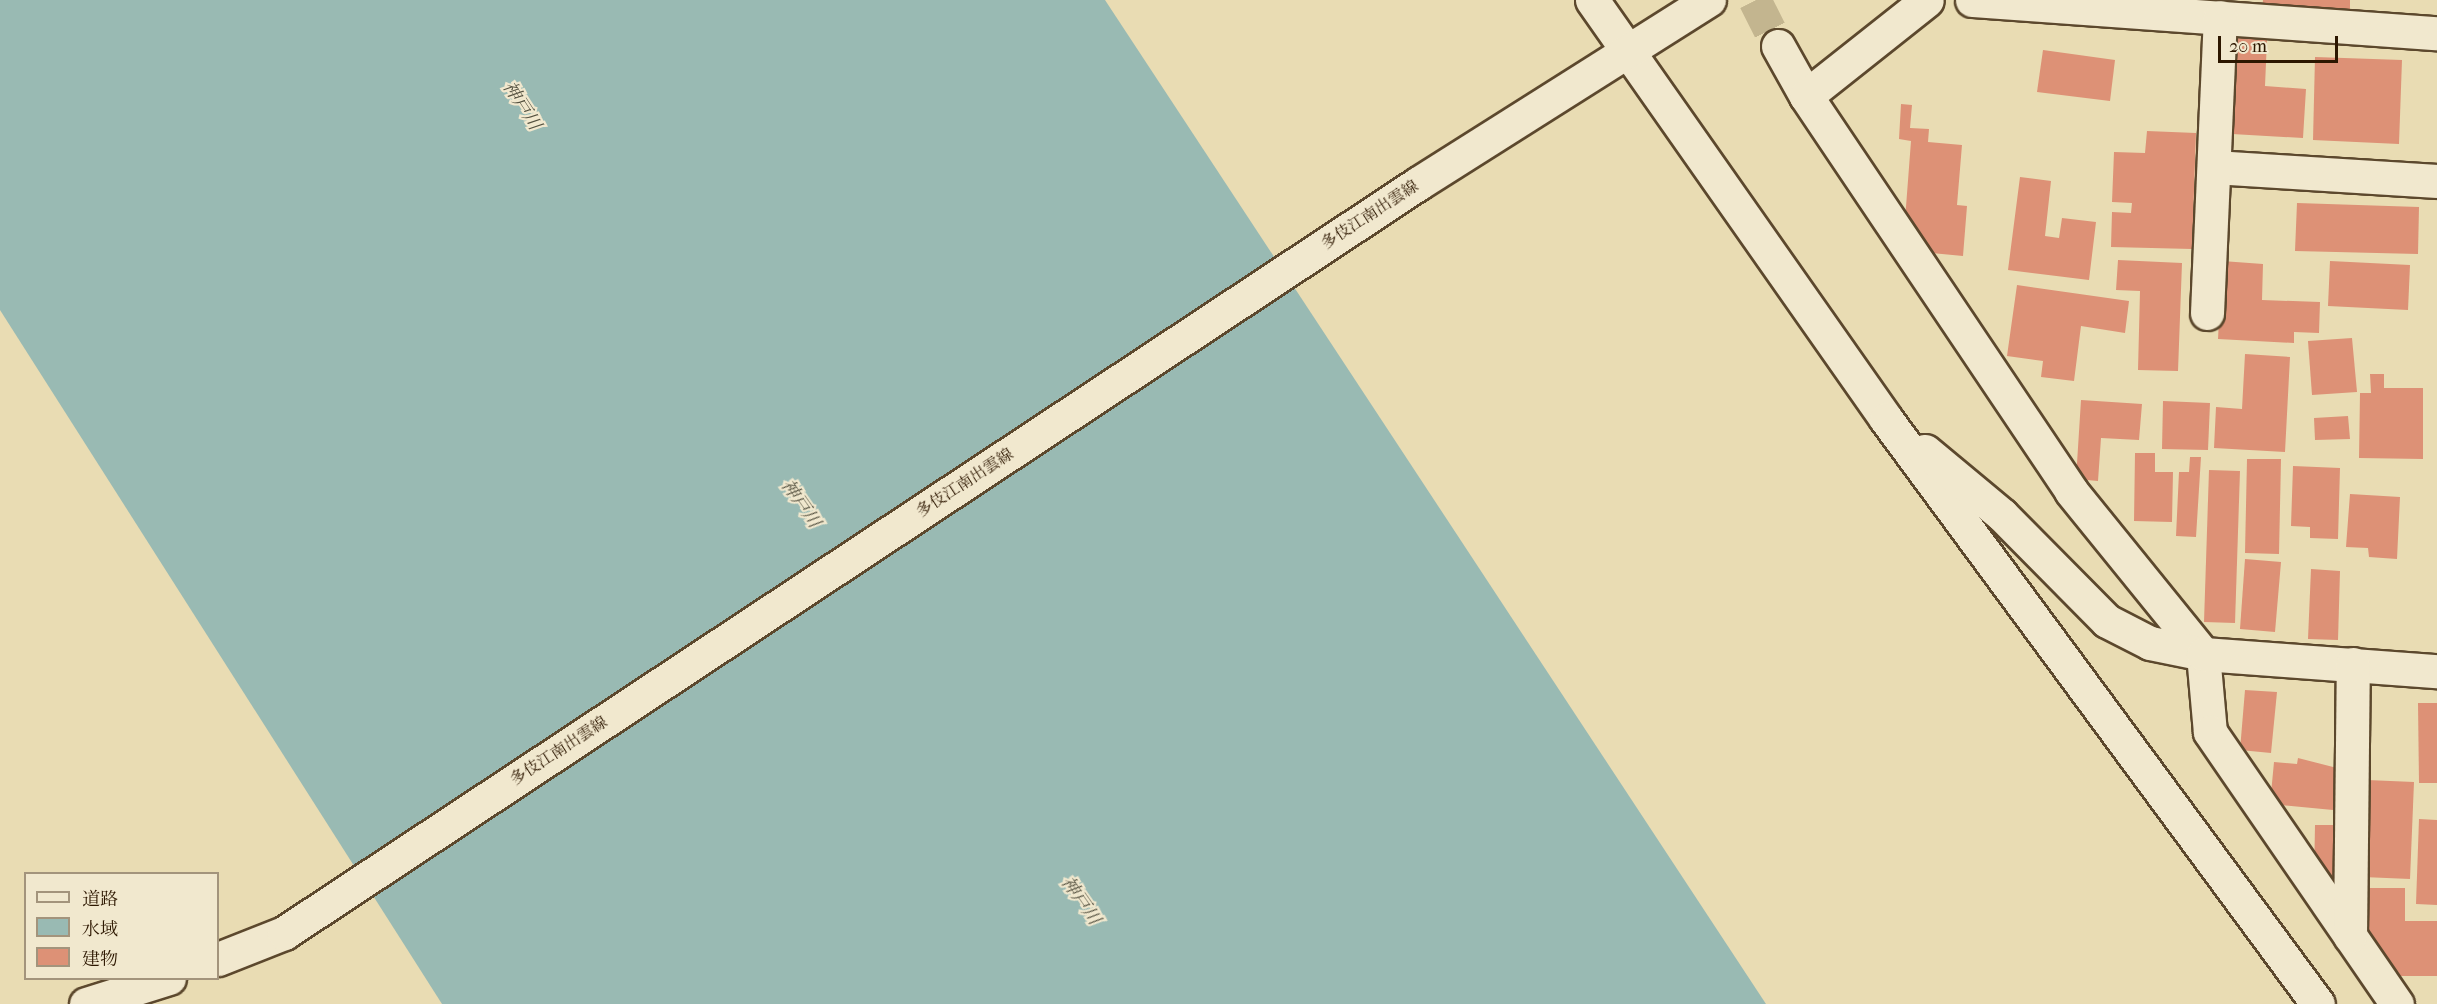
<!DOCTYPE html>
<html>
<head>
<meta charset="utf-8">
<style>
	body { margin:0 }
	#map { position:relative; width:2437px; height:1004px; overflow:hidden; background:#e9dcb3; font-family:"IM FELL French Canon","Noto Serif JP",serif }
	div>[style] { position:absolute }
	.water>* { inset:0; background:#99bab3 }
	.building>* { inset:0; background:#dd9176 }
	.minor-tunnel>* { height:33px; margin-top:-16.5px; transform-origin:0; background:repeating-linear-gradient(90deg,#c3b58f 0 33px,transparent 0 49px) }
	.roads { filter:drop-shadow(2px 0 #5c482d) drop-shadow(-2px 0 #5c482d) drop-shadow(0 2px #5c482d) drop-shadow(0 -2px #5c482d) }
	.minor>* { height:33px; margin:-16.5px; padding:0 16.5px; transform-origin:16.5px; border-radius:16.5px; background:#f1e8ce }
	.secondary>* { height:33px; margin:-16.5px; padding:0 16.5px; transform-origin:16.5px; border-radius:16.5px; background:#f1e8ce }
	span { translate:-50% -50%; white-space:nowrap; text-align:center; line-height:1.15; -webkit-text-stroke:4.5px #f1e8ce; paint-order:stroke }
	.street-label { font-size:16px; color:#2d1700 }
	.water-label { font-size:18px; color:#53503f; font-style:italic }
	.legend { position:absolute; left:24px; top:872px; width:195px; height:108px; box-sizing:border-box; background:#f1e8ce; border:2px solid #a3947c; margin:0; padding:8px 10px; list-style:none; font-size:18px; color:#2d1700 }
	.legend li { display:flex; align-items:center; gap:12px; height:30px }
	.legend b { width:30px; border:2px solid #a3947c }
	.scale { position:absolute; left:2218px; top:36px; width:120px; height:27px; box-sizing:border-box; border:3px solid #2d1700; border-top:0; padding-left:8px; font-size:18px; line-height:21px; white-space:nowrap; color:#2d1700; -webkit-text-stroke:4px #f1e8ce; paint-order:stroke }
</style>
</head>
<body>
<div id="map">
	<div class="water">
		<div style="clip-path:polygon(0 0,1105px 0,1766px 1004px,442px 1004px,0 310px)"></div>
	</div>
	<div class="building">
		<div style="clip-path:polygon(2263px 0,2350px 0,2350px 13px,2262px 10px)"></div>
		<div style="clip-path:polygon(2237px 38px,2267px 40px,2265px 86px,2306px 89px,2303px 138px,2232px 134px)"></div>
		<div style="clip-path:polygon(2043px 50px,2115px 60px,2110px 101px,2037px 92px)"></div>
		<div style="clip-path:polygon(2315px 57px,2402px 60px,2399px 144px,2313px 140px)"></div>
		<div style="clip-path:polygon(1901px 104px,1912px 105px,1910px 128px,1929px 129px,1928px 142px,1962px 145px,1957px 205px,1967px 206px,1963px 256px,1921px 252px,1922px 235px,1904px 233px,1911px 141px,1899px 139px)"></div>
		<div style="clip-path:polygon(2147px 131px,2196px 133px,2192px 249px,2111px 247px,2112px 212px,2131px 213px,2132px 203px,2112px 202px,2114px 152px,2145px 153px)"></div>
		<div style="clip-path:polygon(2020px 177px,2051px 181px,2045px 236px,2059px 238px,2062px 218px,2096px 222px,2089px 280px,2008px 270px)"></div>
		<div style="clip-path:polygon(2297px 203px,2419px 207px,2418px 254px,2295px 251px)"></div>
		<div style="clip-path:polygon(2118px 260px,2182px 263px,2178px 371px,2138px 370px,2140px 291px,2116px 290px)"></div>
		<div style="clip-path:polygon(2222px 261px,2263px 264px,2262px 300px,2320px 302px,2319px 333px,2294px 332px,2294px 343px,2218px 339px)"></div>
		<div style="clip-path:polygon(2330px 261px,2410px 265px,2408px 310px,2328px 306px)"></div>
		<div style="clip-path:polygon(2017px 285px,2129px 301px,2125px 333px,2081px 326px,2074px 381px,2041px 377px,2043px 361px,2007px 356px)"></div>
		<div style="clip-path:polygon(2352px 338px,2357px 392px,2312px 395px,2308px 341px)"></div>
		<div style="clip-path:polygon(2245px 354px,2290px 357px,2285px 452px,2214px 448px,2216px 407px,2242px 409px)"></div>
		<div style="clip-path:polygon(2370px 374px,2384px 374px,2384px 388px,2423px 388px,2423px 459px,2359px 458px,2360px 393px,2371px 393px)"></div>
		<div style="clip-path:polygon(2081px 400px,2142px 404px,2139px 440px,2101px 438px,2098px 481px,2076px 479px)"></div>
		<div style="clip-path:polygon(2163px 401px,2210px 403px,2208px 450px,2162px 449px)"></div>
		<div style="clip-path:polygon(2348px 416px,2350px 439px,2315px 440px,2314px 418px)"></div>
		<div style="clip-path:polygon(2135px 453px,2155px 453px,2155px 472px,2173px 472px,2172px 522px,2134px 521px)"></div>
		<div style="clip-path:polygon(2190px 457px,2201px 457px,2196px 537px,2176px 536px,2179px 472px,2189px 472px)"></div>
		<div style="clip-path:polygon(2247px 459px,2281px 459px,2279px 554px,2245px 553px)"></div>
		<div style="clip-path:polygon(2293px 466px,2340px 468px,2338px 539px,2310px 538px,2310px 527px,2291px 526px)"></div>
		<div style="clip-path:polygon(2209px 470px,2240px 471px,2235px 623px,2204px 622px)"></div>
		<div style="clip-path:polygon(2350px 494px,2400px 497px,2397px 559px,2369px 557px,2368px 548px,2346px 547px)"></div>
		<div style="clip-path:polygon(2245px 559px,2281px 562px,2275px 632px,2240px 629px)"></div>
		<div style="clip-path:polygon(2311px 569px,2340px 571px,2338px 640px,2308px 639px)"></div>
		<div style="clip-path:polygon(2245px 690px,2277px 692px,2271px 753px,2240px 750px)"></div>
		<div style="clip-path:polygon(2418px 703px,2437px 703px,2437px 783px,2419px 783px)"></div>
		<div style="clip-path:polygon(2298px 758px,2337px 768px,2333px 810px,2270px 804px,2274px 762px,2297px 764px)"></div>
		<div style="clip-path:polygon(2367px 780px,2414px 782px,2410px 879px,2363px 877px)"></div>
		<div style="clip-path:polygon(2419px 819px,2437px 820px,2437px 905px,2416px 904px)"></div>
		<div style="clip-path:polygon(2315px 825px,2340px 825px,2339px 881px,2314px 880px)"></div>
		<div style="clip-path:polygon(2369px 888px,2405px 888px,2405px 921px,2437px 921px,2437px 976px,2396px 976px,2369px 937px)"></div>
	</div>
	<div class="minor-tunnel">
		<div style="left:1755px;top:0;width:51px;rotate:63.4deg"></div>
	</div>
	<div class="roads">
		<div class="minor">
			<div style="left:1592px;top:0;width:512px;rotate:54.94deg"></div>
			<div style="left:1886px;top:419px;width:727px;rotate:53.56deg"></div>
			<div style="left:1972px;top:0;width:466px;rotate:4.1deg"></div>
			<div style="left:1778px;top:46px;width:57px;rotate:60.8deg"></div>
			<div style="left:1806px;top:96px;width:476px;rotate:56.1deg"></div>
			<div style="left:2071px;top:491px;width:210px;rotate:51deg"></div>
			<div style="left:2203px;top:654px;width:78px;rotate:84.9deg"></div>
			<div style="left:2210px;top:732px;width:330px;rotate:55.5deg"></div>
			<div style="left:1806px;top:96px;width:154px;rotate:-38.4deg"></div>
			<div style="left:2214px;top:167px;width:223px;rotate:3.6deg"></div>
			<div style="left:2207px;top:313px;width:296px;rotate:-87.5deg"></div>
			<div style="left:1925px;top:451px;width:100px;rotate:39.7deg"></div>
			<div style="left:2002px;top:515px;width:149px;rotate:45.3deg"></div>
			<div style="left:2107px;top:621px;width:48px;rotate:27.1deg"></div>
			<div style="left:2150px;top:643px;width:54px;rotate:11.7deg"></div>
			<div style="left:2203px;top:654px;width:235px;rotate:4.2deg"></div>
			<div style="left:2350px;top:936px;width:272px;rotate:-89.4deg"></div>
		</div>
		<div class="secondary">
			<div style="left:218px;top:959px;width:71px;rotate:-21.5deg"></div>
			<div style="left:284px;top:933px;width:1360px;rotate:-33.46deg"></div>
			<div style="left:1419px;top:183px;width:343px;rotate:-32.3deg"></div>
			<div style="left:86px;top:1004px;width:87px;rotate:-17.4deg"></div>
		</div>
	</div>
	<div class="street-label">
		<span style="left:1370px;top:215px;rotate:-33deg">多伎江南出雲線</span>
		<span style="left:965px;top:483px;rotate:-33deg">多伎江南出雲線</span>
		<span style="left:559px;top:751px;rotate:-33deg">多伎江南出雲線</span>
	</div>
	<div class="water-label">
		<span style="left:521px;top:106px;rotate:57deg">神戸川</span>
		<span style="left:800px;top:504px;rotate:55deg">神戸川</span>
		<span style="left:1080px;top:901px;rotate:55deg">神戸川</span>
	</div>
	<ul class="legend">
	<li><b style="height:8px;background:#f1e8ce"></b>道路</li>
	<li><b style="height:16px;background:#99bab3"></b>水域</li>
	<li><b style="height:16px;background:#dd9176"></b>建物</li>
	</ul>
	<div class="scale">20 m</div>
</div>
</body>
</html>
